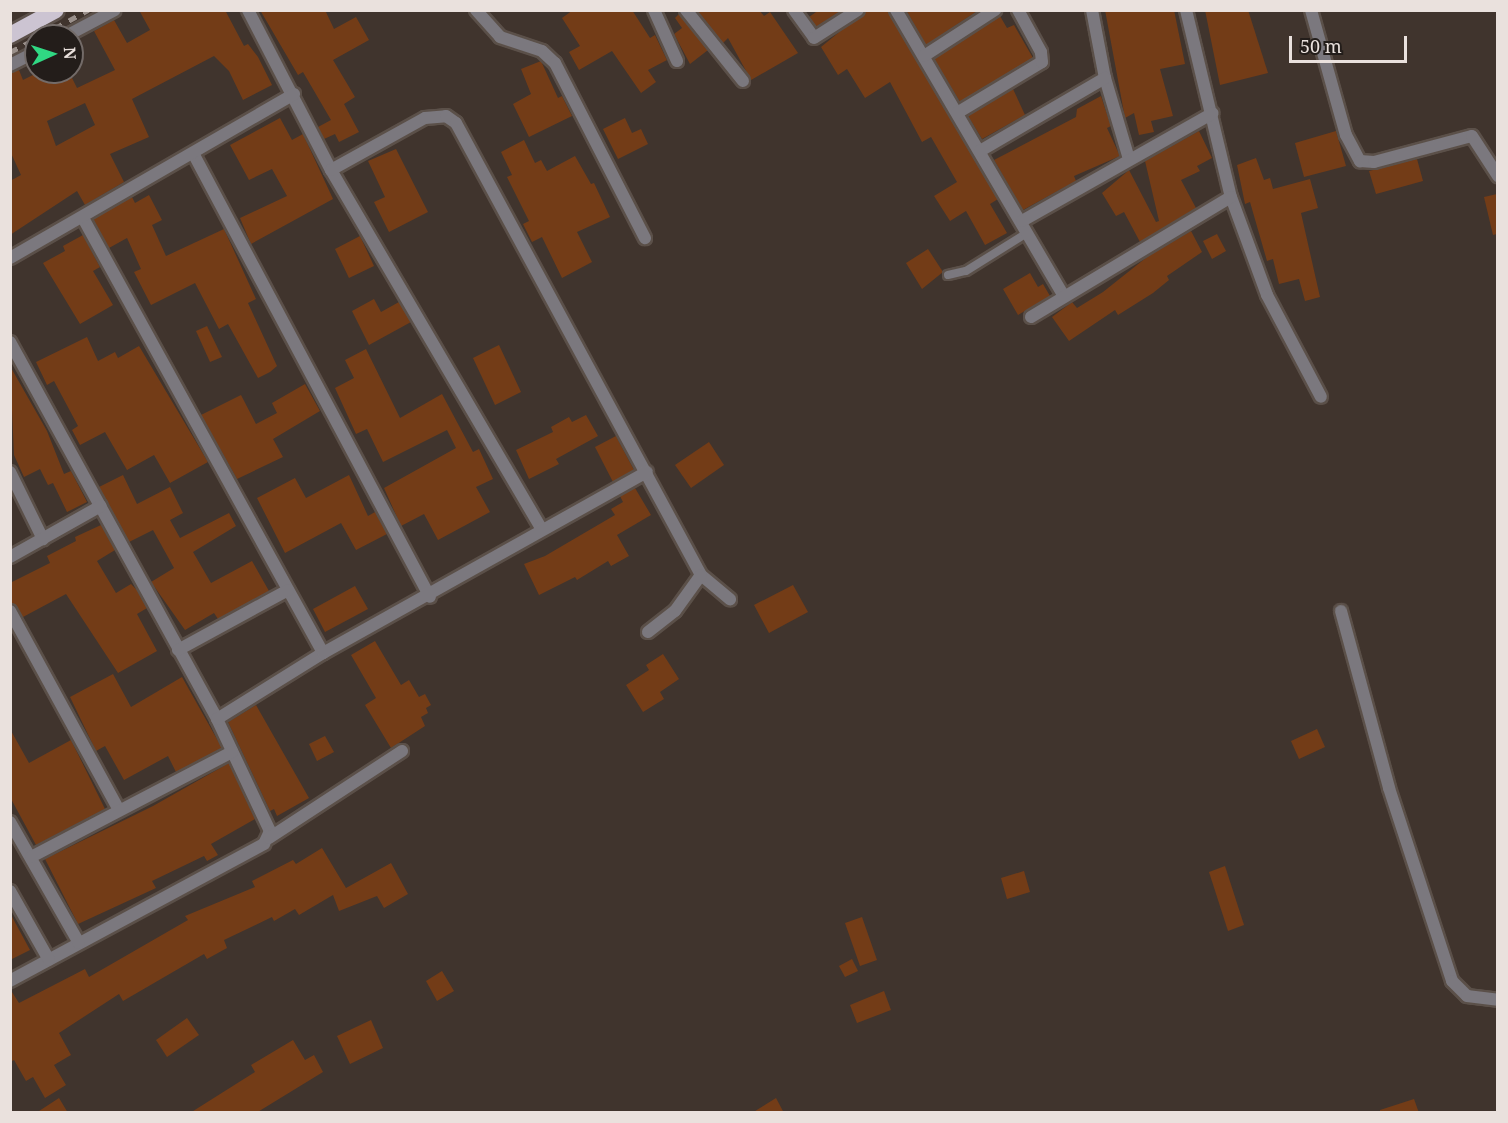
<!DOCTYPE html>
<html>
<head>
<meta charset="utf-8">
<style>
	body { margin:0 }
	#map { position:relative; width:1508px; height:1123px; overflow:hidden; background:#40342d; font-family:"Noto Serif",serif }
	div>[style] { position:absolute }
	.building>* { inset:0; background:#733c17 }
	.roads { filter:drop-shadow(2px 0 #5b5049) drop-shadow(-2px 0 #5b5049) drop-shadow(0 2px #5b5049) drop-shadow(0 -2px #5b5049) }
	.service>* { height:8px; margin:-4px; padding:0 4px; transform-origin:4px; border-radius:4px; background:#7b787e }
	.minor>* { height:12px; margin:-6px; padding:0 6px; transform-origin:6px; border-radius:6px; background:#7b787e }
	.trunk>* { height:16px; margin:-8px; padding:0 8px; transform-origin:8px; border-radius:8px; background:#ccc4d2 }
	.rail>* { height:4.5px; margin-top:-2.25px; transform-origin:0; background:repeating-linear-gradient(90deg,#9a908b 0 8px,transparent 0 16px) }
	span { translate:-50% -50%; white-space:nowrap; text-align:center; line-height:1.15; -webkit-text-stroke:4.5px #231d1a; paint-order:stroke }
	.frame { position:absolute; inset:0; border:12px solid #eae1dd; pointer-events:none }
	.north { position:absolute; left:24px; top:24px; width:60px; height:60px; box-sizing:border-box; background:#231d1a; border:2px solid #736b68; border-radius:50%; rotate:87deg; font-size:16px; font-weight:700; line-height:24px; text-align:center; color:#eae1dd }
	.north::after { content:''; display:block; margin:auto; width:21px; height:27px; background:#30d883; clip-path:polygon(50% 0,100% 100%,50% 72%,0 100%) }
	.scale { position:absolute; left:1289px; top:36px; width:118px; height:27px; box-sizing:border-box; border:3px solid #eae1dd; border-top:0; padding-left:8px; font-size:18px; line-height:21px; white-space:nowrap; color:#eae1dd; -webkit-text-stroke:4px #231d1a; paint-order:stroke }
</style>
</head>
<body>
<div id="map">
	<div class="building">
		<div style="clip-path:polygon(evenodd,139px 10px,225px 10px,244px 46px,248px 44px,258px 57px,272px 85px,243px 100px,229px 71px,214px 56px,132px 99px,149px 137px,110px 154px,124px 182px,85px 205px,77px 191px,10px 235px,10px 181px,21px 175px,10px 151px,10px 73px,19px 70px,23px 80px,39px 72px,69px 72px,77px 88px,115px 70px,94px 31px,114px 20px,127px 43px,150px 30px,139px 10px,85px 103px,95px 125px,56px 146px,47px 121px,85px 103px)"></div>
		<div style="clip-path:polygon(260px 10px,325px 10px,334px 29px,356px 17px,369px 40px,333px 60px,355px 97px,344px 104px,359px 132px,339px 142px,335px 134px,324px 139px,318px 127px,331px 120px,303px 72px,298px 75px)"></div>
		<div style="clip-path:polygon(573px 10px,632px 10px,650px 38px,655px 35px,667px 60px,648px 70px,656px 82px,641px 93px,612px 51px,579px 70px,569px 52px,580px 46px,562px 18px)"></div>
		<div style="clip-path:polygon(697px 10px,759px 10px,764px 16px,770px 12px,798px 53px,751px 80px,728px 38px,723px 43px)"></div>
		<div style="clip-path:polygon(819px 10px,842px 10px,816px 27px,809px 17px)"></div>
		<div style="clip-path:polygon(866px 10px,888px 10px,998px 199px,990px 204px,1007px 233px,985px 245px,966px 211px,950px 221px,934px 196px,957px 182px,931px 137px,922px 142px,890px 82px,865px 98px,847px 69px,838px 75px,821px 47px)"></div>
		<div style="clip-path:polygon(906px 10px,979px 10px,926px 45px)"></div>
		<div style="clip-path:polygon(1105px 10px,1174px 10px,1185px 64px,1160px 69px,1173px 116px,1151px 121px,1154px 132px,1139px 135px,1134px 113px,1125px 118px)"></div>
		<div style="clip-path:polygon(1205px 10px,1248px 10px,1268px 73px,1220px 85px)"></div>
		<div style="clip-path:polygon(679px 14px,708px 50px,690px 64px,674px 34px,682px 28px,675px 18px)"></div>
		<div style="clip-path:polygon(1000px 16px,1007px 28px,1014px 25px,1033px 58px,960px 102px,934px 59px)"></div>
		<div style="clip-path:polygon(541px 61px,558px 98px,562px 96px,572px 116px,529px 137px,513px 104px,531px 94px,521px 69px)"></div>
		<div style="clip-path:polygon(1013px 89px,1025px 115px,982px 139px,968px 116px)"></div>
		<div style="clip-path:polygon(1101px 96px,1111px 126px,1107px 128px,1120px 156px,1074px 176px,1076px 181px,1023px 210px,994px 160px,1076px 117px,1077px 109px)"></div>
		<div style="clip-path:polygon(280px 118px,292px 140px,303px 134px,333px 199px,251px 244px,240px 218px,287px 196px,272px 169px,249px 180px,230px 145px)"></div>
		<div style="clip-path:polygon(625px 118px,632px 133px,641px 129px,648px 144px,618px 159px,603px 129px)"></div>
		<div style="clip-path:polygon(1199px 131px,1212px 158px,1197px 166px,1200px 171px,1181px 180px,1196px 208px,1140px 242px,1124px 212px,1116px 216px,1102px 193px,1129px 170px,1156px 222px,1159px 221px,1145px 161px)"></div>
		<div style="clip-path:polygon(1336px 131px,1346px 166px,1304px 177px,1295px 143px)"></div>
		<div style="clip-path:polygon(524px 140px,535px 163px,541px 160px,547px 171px,575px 156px,591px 184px,594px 183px,610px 217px,577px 232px,592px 262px,562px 278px,542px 237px,532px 242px,523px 224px,529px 221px,507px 177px,512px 175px,501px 152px)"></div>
		<div style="clip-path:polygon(396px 149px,428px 212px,389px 232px,374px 202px,385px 197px,368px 161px)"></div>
		<div style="clip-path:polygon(1256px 158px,1264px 180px,1270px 178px,1273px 189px,1310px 179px,1318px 208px,1301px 213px,1320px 297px,1305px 301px,1299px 279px,1279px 284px,1273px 259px,1267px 261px,1250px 202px,1245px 204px,1237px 165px)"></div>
		<div style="clip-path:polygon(1417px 159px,1423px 181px,1376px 194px,1369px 171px)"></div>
		<div style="clip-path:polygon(1497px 194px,1497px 234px,1493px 235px,1484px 197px)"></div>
		<div style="clip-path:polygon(149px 195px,162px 220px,152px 225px,166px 256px,224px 229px,256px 299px,248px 303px,277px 366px,270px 372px,258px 378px,228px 324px,219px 329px,195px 283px,151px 305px,134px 272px,141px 269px,127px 238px,109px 248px,93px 219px,132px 197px,135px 203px)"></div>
		<div style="clip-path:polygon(1191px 231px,1202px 252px,1167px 276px,1169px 280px,1153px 293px,1118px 315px,1115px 310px,1069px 341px,1052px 317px,1072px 302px,1077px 308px,1103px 292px,1147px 257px)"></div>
		<div style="clip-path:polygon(1217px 234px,1226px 251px,1212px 259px,1203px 241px)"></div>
		<div style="clip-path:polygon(83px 235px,100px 267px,93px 271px,113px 305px,80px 324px,43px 263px,65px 251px,63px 246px)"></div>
		<div style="clip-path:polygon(360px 236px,374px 266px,349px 278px,335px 249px)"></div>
		<div style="clip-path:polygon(928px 249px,943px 272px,922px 289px,906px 263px)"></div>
		<div style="clip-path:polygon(1030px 273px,1038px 287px,1043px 284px,1050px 296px,1018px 315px,1003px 289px)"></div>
		<div style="clip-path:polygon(374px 299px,381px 312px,399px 302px,411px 322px,369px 345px,352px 311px)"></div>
		<div style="clip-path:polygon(207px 326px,222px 357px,210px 362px,196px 331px)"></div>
		<div style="clip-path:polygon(87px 337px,98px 361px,115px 352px,118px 358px,139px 346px,208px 462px,170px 483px,154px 455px,127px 470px,105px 432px,80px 445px,72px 430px,78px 426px,54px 381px,47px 385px,36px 362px)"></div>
		<div style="clip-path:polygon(499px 345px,521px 392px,495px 405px,473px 358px)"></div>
		<div style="clip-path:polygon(366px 349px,400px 418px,442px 394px,473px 452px,479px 449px,493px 479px,476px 487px,490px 512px,438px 540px,424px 514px,401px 526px,384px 488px,456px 448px,447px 430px,383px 462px,367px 429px,356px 434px,335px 388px,354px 378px,345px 360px)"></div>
		<div style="clip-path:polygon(10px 366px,47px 431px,64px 474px,71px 471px,87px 502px,67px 512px,53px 483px,48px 485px,40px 469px,24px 477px,14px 455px)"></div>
		<div style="clip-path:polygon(305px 384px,320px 411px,273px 439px,283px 457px,237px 479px,201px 415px,241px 395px,256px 424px,277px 413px,272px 403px)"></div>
		<div style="clip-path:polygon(586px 415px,598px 436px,556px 459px,559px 464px,529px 479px,516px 450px,553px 432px,551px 427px,569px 417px,572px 422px)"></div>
		<div style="clip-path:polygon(616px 436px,634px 470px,613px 482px,595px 447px)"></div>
		<div style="clip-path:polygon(709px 442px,724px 465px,691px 488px,675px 465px)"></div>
		<div style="clip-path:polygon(123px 475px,137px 504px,170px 487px,183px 513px,170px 520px,180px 538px,229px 513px,236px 526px,193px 552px,211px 583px,252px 561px,269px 591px,218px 619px,214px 613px,185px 630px,151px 582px,174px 568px,153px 530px,129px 542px,99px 487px)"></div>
		<div style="clip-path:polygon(349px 475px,368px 516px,375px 512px,387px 534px,356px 550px,341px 523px,285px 553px,257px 498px,295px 478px,306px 498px)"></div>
		<div style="clip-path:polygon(635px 488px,651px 515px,617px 535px,629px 556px,611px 566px,608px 561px,577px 580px,575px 577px,539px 595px,524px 564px,545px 556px,615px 515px,611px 509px,623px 502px,620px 496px)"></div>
		<div style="clip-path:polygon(101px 525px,115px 550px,97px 561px,116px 593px,131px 584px,137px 590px,147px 608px,137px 614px,157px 651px,118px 673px,66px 594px,23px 617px,10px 603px,10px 583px,50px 563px,47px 556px,76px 541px,75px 537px)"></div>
		<div style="clip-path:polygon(793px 585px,808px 612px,769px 633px,754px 605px)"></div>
		<div style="clip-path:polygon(355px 586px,368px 609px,325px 632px,313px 609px)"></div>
		<div style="clip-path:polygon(375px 641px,401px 685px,409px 680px,419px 697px,425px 694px,431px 705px,426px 708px,428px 713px,421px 717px,425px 726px,391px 748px,365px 705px,376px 698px,351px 655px)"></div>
		<div style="clip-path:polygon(663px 654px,679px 679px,660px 692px,664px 699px,643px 712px,626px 685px,649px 670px,646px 665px)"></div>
		<div style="clip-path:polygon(113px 674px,131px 707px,182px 677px,222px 748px,176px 772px,168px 756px,124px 780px,105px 746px,96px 751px,70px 697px)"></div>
		<div style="clip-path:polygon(256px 705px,309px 798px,277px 816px,274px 809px,270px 811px,228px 722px)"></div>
		<div style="clip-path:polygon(10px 729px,29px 763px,71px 740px,105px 809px,36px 845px,10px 797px)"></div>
		<div style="clip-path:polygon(1317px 729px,1325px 747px,1299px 759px,1291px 741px)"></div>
		<div style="clip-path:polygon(325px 736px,334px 752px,317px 761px,309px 744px)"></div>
		<div style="clip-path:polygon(229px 763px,255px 819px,211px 844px,218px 855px,207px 861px,204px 856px,152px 881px,156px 888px,78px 924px,45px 859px,153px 806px)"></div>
		<div style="clip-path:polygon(322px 848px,346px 888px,391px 863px,408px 894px,384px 908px,377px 896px,339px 911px,333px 895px,299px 915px,295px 909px,274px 921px,272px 917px,224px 940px,227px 948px,207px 959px,204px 954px,123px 1001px,119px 994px,59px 1033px,71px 1055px,54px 1065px,66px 1085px,45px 1098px,33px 1077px,26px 1081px,14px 1060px,10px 1062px,10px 989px,19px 1003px,85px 969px,89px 977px,188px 920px,185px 916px,255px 887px,252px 881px,293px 860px,296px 864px)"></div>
		<div style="clip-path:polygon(1225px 866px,1244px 925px,1228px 931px,1209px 872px)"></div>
		<div style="clip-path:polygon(1024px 871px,1030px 892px,1007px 899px,1001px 878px)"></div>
		<div style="clip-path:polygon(10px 913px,30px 950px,10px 960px)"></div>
		<div style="clip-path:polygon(862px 917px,877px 960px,860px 966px,845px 923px)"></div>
		<div style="clip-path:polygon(852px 959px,858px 971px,845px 977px,839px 966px)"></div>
		<div style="clip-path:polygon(442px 971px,454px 991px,437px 1001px,426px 981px)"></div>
		<div style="clip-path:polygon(884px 991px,891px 1010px,857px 1023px,850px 1005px)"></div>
		<div style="clip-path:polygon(187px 1018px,199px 1035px,167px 1057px,156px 1040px)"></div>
		<div style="clip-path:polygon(371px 1020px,383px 1048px,350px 1064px,337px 1036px)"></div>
		<div style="clip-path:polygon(293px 1040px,305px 1060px,314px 1055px,323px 1072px,256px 1113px,190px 1113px,255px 1072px,251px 1065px)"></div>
		<div style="clip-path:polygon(59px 1098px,68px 1113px,36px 1113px)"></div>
		<div style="clip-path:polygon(776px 1098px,784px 1113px,752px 1113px)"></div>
		<div style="clip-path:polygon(1414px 1099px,1419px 1113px,1380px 1113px,1380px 1110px)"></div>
	</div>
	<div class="roads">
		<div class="service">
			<div style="left:948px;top:275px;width:18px;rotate:-13deg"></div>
			<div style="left:966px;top:271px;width:72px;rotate:-31.9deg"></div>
		</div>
		<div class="minor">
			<div style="left:248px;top:10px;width:180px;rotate:62.6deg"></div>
			<div style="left:331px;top:170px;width:417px;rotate:59.6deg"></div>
			<div style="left:476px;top:10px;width:36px;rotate:48deg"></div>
			<div style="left:500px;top:37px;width:44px;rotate:18.4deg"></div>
			<div style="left:542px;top:51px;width:18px;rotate:43deg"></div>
			<div style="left:555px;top:63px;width:197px;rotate:62.8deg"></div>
			<div style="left:654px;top:10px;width:56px;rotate:65.7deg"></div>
			<div style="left:686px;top:10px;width:91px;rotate:51.2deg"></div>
			<div style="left:794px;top:10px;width:34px;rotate:54deg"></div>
			<div style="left:814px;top:38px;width:52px;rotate:-32.5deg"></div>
			<div style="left:896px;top:10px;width:332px;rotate:59.6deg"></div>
			<div style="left:1092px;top:10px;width:69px;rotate:79.2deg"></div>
			<div style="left:1105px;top:78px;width:84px;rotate:73.5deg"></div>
			<div style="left:1186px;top:10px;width:192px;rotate:76.5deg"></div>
			<div style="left:1231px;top:197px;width:104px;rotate:69.8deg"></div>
			<div style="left:1267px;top:295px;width:115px;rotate:62.1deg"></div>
			<div style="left:1311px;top:10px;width:130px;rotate:74.4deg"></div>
			<div style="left:1346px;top:135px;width:30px;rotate:62deg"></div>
			<div style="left:1360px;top:161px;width:14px;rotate:4deg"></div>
			<div style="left:1374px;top:162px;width:101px;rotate:-14.9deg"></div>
			<div style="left:1472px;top:136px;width:48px;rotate:57deg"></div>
			<div style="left:66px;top:36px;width:55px;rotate:-28deg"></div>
			<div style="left:924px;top:56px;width:85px;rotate:-32.9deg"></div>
			<div style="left:10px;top:65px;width:29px;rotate:-27deg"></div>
			<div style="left:957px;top:113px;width:99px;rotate:-31deg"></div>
			<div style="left:1042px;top:62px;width:10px;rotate:-96deg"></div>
			<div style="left:1041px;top:52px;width:48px;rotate:-118.7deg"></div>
			<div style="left:980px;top:151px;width:145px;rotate:-30.3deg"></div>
			<div style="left:193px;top:153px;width:503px;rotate:61.91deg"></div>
			<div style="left:331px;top:170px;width:107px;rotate:-29deg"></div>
			<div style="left:425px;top:118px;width:21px;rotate:-5deg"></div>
			<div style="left:446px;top:116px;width:12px;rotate:35deg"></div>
			<div style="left:456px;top:123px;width:514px;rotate:61.54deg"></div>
			<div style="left:701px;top:575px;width:38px;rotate:40deg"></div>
			<div style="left:83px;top:218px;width:497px;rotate:61.1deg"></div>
			<div style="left:1022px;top:221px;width:219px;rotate:-29.5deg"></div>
			<div style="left:10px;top:258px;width:328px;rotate:-30deg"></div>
			<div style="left:1031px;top:317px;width:233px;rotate:-31deg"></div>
			<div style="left:10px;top:342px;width:430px;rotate:61.2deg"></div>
			<div style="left:217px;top:719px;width:124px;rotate:64.7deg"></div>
			<div style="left:270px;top:831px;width:14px;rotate:115deg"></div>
			<div style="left:264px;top:844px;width:289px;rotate:151.7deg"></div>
			<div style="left:10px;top:472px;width:75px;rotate:63.8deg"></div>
			<div style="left:10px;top:557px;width:104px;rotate:-29.3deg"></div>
			<div style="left:10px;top:611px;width:225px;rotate:61.3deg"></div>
			<div style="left:1341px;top:611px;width:183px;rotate:74.8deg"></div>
			<div style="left:1389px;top:788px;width:203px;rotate:71.9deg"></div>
			<div style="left:1452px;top:981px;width:21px;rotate:45deg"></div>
			<div style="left:1467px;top:996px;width:31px;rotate:7deg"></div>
			<div style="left:648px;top:632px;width:34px;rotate:-38deg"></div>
			<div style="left:675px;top:611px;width:44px;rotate:-54.2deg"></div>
			<div style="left:178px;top:650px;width:125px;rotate:-28.6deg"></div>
			<div style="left:217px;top:719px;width:125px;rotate:-31.9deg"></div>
			<div style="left:323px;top:653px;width:371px;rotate:-29.2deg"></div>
			<div style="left:10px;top:822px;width:139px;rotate:60.3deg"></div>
			<div style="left:269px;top:838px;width:159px;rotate:-33.2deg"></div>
			<div style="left:31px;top:857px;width:227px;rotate:-27.6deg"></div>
			<div style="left:10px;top:891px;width:79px;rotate:60.5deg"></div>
		</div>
		<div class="trunk">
			<div style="left:10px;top:35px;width:52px;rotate:-28.5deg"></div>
		</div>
	</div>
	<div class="rail">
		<div style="left:41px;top:36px;width:54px;rotate:-29deg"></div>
		<div style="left:10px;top:52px;width:29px;rotate:-27deg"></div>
	</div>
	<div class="frame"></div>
	<div class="north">N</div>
	<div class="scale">50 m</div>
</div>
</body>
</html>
